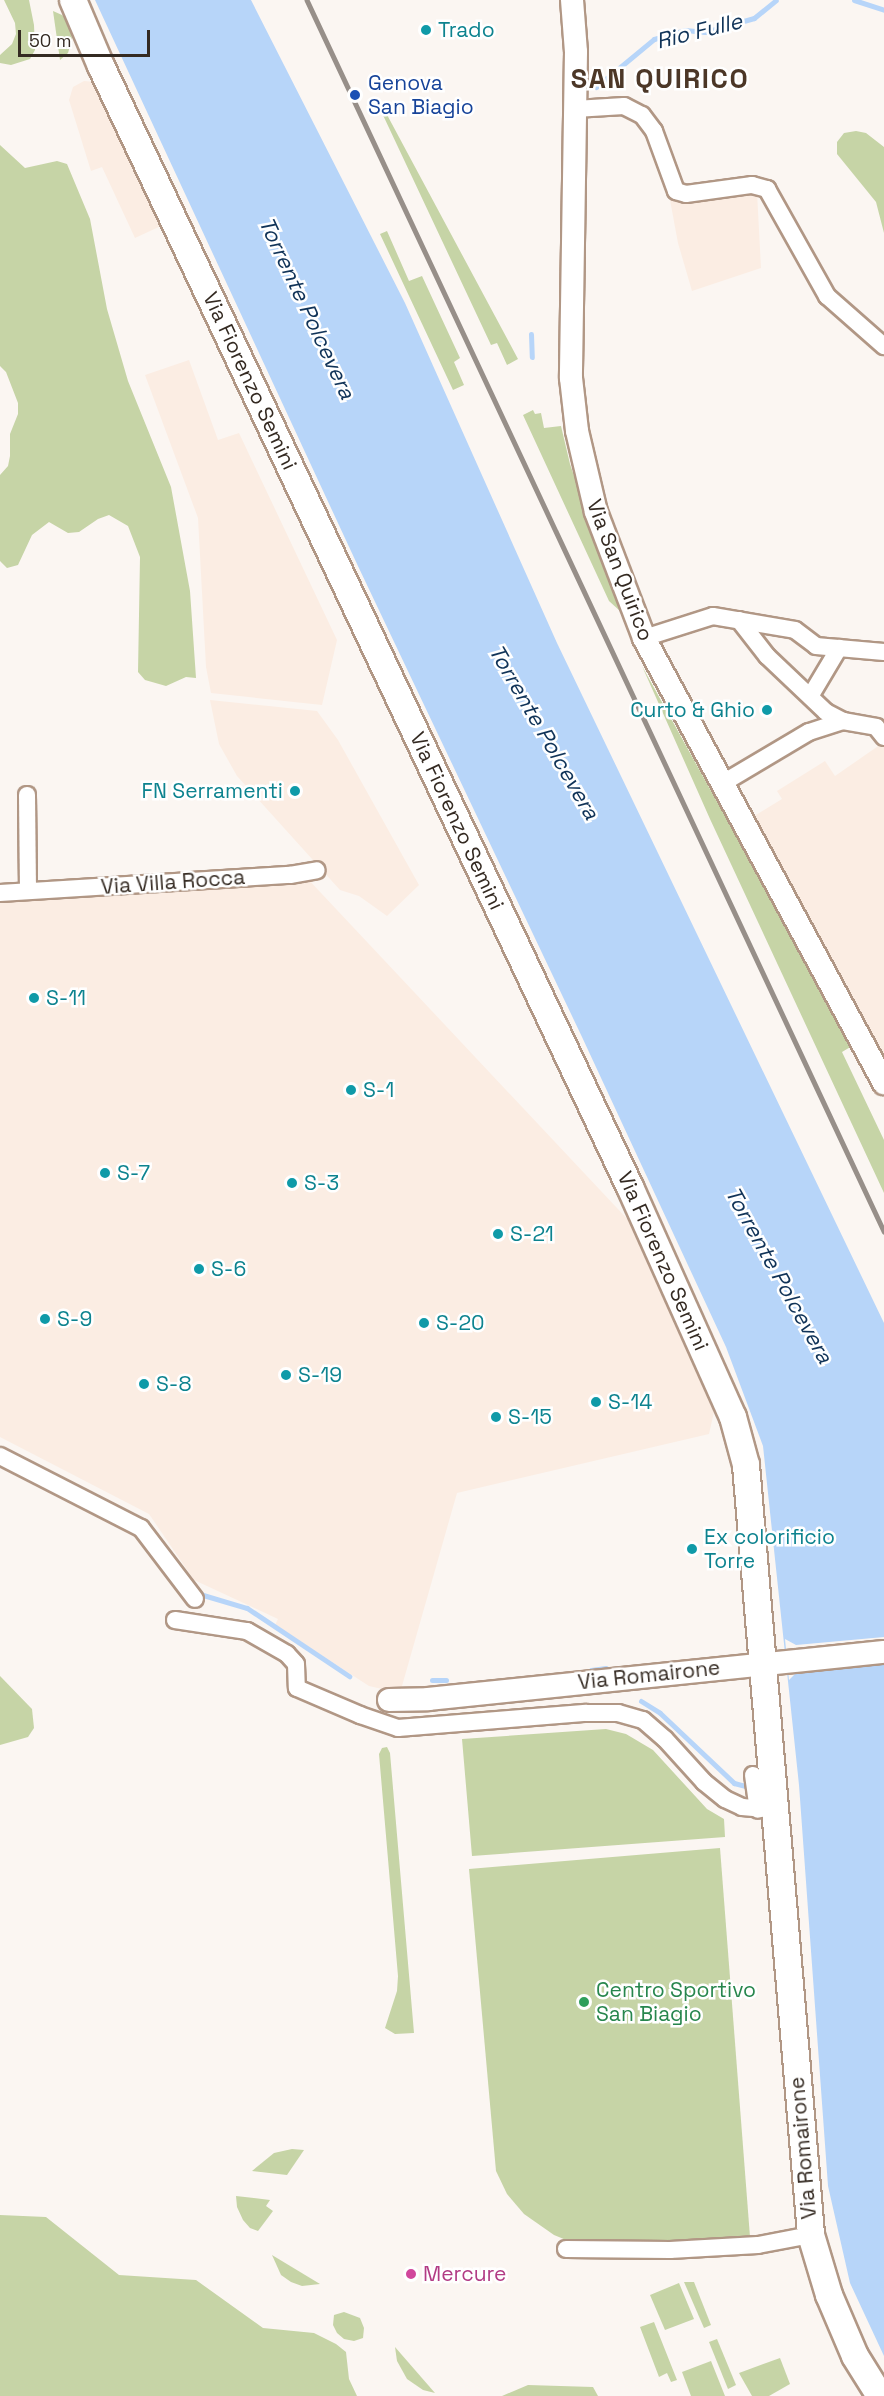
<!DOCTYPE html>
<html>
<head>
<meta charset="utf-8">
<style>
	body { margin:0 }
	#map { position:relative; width:884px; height:2396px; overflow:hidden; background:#fbf6f2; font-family:"Space Grotesk",sans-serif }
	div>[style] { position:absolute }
	.built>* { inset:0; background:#fbede3 }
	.green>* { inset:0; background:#c6d4a6 }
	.water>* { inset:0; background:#b7d5f9 }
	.pier>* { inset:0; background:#fbf6f2 }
	.stream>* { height:5px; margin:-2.5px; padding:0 2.5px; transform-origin:2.5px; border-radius:2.5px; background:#b7d5f9 }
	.roads { filter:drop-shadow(2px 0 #b19785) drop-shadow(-2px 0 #b19785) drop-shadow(0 2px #b19785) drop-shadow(0 -2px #b19785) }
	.street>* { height:16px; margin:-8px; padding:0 8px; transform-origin:8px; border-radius:8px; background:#fff }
	.secondary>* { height:22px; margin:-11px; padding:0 11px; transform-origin:11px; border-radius:11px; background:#fff }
	.primary>* { height:26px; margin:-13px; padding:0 13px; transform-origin:13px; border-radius:13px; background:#fff }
	.rail>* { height:4.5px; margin:-2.25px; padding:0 2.25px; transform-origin:2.25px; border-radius:2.25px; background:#978f89 }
	.dots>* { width:16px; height:16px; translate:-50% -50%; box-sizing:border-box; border:3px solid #fff; border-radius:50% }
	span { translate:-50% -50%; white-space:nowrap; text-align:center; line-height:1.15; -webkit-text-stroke:5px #fff; paint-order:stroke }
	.culture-label { font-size:21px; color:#0d838f }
	.left { translate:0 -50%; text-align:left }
	.right { translate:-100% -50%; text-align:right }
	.transit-label { font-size:21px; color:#164399 }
	.street-label { font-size:21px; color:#342a22 }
	.leisure-label { font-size:21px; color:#27864d }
	.hotel-label { font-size:21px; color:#b23c85 }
	.water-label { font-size:22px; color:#103358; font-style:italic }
	.district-label { font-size:27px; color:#4c3727; font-weight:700; letter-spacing:1.5px }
	.scale { position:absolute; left:18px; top:30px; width:132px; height:27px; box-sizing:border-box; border:3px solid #342a22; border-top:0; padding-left:8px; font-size:18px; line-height:21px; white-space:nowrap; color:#342a22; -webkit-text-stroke:4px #fff; paint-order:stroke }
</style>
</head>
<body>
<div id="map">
	<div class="built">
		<div style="clip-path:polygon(84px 81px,95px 82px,163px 225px,135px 238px,102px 167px,91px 171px,69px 100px,73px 87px)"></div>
		<div style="clip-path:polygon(757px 192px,761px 268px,692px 291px,678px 243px,670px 200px)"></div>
		<div style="clip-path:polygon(189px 360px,218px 440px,239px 433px,337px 640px,322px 705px,211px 693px,206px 667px,198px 518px,145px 375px)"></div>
		<div style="clip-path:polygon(210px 700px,317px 711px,338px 740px,419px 885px,387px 916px,359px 896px,340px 890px,237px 776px,219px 744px)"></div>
		<div style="clip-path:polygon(884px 742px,884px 1055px,751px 818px,782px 799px,777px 791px,825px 761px,835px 776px)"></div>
		<div style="clip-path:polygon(306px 877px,632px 1224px,714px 1412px,709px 1434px,457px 1493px,400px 1693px,369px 1686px,275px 1625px,278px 1619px,194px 1580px,149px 1514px,0 1437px,0 898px)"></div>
	</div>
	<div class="green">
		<div style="clip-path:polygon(4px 0,29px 0,34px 25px,35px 50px,30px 59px,11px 65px,0 63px,0 55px,12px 44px,16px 34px,15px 23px)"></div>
		<div style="clip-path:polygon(53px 11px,62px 15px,70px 23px,72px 39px,68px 53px,60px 60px)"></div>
		<div style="clip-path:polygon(385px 111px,518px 359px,507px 365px,497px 343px,491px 345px,382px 113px)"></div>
		<div style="clip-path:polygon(856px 131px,866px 133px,884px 147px,884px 233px,876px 202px,837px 154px,837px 142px,844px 133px)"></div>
		<div style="clip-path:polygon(0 145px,25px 168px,57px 161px,67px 164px,90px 219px,107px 309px,128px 381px,171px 487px,190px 591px,196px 678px,186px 677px,166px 686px,145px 680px,138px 672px,140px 557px,128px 526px,109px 515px,98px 519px,79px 532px,68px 533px,49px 522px,32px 535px,18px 565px,7px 568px,0 561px,0 475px,8px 466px,10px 456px,10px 434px,18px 414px,18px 403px,6px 372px,0 366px)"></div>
		<div style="clip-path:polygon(387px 231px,409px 281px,422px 276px,460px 358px,454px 362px,464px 385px,453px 390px,380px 234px)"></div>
		<div style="clip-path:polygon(533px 410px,535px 414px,541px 413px,544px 428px,561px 426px,570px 464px,620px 611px,609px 601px,523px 415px)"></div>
		<div style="clip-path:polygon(642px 666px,852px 1046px,842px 1052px,884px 1140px,884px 1193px,710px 819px)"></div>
		<div style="clip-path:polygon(0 1676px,32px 1709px,34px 1728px,28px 1737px,0 1745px)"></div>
		<div style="clip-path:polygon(606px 1729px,626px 1734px,653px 1750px,707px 1809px,724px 1819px,725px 1837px,472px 1856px,462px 1739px)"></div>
		<div style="clip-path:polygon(387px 1747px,390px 1753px,414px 2033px,395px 2034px,385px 2028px,397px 1991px,398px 1976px,379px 1754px,382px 1748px)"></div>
		<div style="clip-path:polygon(720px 1848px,750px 2237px,617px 2245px,571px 2242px,554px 2235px,524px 2214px,507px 2194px,496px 2171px,469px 1869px)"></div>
		<div style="clip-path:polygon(292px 2149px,304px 2150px,287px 2175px,252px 2171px,274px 2153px)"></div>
		<div style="clip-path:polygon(236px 2196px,270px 2200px,266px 2206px,273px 2211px,258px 2231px,250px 2228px,243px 2220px,237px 2207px)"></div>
		<div style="clip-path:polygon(0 2215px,46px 2217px,119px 2275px,196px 2280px,263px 2328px,314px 2333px,336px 2344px,346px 2352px,349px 2379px,357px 2396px,0 2396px)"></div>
		<div style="clip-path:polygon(272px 2255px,320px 2284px,302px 2286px,291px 2282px,281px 2275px)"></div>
		<div style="clip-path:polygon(684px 2282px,694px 2282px,711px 2325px,704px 2328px)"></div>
		<div style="clip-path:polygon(679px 2283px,694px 2319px,665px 2330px,650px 2295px)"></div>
		<div style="clip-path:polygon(344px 2312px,360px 2318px,364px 2328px,363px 2338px,354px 2341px,344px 2339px,337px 2333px,333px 2325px,334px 2315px)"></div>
		<div style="clip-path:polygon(654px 2322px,677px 2380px,671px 2382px,667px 2373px,659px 2377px,640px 2327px)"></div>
		<div style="clip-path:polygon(717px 2339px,736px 2385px,728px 2389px,709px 2342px)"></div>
		<div style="clip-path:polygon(395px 2347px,435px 2393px,423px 2390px,407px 2379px,397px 2361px)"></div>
		<div style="clip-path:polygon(780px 2358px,790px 2384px,769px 2396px,752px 2396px,739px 2373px)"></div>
		<div style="clip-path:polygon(711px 2361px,725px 2396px,691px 2396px,682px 2372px)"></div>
		<div style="clip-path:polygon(528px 2385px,593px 2387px,598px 2396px,502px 2396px)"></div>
	</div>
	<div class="water">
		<div style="clip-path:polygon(95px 0,251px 0,405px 303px,557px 643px,884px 1323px,884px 2356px,850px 2283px,828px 2186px,799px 1785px,763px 1446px,726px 1347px,582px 1037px,357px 564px)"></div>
	</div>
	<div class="pier">
		<div style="clip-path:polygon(884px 1637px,884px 1664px,797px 1672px,789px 1680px,785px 1639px,796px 1645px)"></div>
	</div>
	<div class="stream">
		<div style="left:854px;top:0;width:32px;rotate:18deg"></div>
		<div style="left:596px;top:87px;width:75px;rotate:-39.6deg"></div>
		<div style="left:654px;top:39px;width:32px;rotate:-16deg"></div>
		<div style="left:685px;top:30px;width:20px;rotate:6deg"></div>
		<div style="left:705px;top:32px;width:51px;rotate:-15.9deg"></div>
		<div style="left:754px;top:18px;width:28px;rotate:-39deg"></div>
		<div style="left:531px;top:334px;width:23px;rotate:88deg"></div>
		<div style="left:196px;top:1590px;width:9px;rotate:36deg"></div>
		<div style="left:203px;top:1595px;width:46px;rotate:16.5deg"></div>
		<div style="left:247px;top:1608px;width:123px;rotate:33.7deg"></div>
		<div style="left:591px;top:1670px;width:15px;rotate:-8deg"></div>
		<div style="left:432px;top:1680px;width:14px"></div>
		<div style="left:641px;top:1701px;width:22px;rotate:32deg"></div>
		<div style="left:660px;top:1713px;width:102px;rotate:43.4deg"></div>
		<div style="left:734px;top:1783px;width:16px;rotate:15deg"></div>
	</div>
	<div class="roads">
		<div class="street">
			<div style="left:575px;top:109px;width:49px;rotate:-3.5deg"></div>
			<div style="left:624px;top:106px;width:20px;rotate:27deg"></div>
			<div style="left:642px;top:115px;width:20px;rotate:53deg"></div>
			<div style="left:654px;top:131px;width:64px;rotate:69.9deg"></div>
			<div style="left:676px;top:191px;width:10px;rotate:17deg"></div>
			<div style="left:686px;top:194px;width:67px;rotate:-7.8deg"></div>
			<div style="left:752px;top:185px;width:16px;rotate:15deg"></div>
			<div style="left:767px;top:189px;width:123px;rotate:60.7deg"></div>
			<div style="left:827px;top:296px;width:76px;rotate:41.3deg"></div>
			<div style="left:739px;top:620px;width:46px;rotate:52.1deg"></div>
			<div style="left:767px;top:656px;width:81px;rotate:43.5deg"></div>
			<div style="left:826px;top:712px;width:19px;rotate:28deg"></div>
			<div style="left:843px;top:721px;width:34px;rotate:10deg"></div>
			<div style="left:876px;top:727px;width:13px;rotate:51deg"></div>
			<div style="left:644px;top:638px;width:72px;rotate:-17.7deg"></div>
			<div style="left:713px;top:616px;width:83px;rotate:9.7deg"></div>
			<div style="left:795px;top:630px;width:26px;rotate:37deg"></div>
			<div style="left:816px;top:646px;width:68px;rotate:5deg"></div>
			<div style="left:811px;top:695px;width:55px;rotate:-59.2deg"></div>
			<div style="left:723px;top:783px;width:100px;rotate:-30.7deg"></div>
			<div style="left:809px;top:732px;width:36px;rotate:-18deg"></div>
			<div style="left:27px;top:795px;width:96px;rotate:89.4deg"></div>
			<div style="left:0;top:893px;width:291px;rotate:-3.6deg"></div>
			<div style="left:290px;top:875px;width:27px;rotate:-10deg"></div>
			<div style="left:0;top:1456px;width:158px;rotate:27.1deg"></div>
			<div style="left:141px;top:1528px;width:89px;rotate:52.7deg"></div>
			<div style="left:175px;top:1620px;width:73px;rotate:8.7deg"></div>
			<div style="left:247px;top:1631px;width:46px;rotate:29.9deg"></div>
			<div style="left:287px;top:1654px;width:13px;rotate:48deg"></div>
			<div style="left:296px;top:1664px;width:24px;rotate:88deg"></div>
			<div style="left:297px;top:1688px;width:69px;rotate:23.2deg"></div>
			<div style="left:360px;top:1715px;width:40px;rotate:18.9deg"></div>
			<div style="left:398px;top:1728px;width:189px;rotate:-4.6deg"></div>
			<div style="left:586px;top:1713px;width:32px"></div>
			<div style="left:618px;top:1713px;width:26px;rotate:16deg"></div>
			<div style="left:643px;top:1720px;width:29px;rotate:41deg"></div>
			<div style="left:665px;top:1739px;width:58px;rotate:47.8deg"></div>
			<div style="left:704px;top:1782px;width:27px;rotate:39deg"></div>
			<div style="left:725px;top:1799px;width:19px;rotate:25deg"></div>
			<div style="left:742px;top:1807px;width:32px;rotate:5deg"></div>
			<div style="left:753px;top:1775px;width:35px;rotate:82deg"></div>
			<div style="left:566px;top:2249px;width:104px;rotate:0.6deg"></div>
			<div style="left:670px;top:2250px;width:88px;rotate:-3.3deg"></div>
			<div style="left:758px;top:2245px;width:54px;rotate:-10.7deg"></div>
		</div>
		<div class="secondary">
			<div style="left:572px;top:0;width:52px;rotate:85.6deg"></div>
			<div style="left:576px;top:52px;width:326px;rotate:90.9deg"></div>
			<div style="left:571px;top:378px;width:53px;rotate:83.5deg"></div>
			<div style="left:577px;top:431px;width:83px;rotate:76.8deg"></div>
			<div style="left:596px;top:512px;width:135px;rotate:69.1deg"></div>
			<div style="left:644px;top:638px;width:506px;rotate:61.66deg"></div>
			<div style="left:389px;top:1700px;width:39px;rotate:-1deg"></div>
			<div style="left:428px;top:1699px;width:458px;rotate:-5.9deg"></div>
		</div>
		<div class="primary">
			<div style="left:73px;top:0;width:72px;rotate:67deg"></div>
			<div style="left:101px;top:66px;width:1240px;rotate:64.74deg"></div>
			<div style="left:630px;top:1187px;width:252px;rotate:65.9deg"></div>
			<div style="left:733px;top:1417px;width:50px;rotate:74.8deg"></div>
			<div style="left:746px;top:1465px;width:773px;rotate:85.17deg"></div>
			<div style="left:811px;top:2235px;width:63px;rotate:73.3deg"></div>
			<div style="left:829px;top:2295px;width:66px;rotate:66.9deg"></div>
			<div style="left:855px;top:2356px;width:47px;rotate:58deg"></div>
		</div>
	</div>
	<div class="rail">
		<div style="left:307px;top:0;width:1360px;rotate:64.89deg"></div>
	</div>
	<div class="dots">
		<div style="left:426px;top:30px;background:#0f9aa8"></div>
		<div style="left:355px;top:95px;background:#1a4fb4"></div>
		<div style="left:767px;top:710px;background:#0f9aa8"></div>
		<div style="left:295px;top:791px;background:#0f9aa8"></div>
		<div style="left:34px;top:998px;background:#0f9aa8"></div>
		<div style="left:351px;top:1090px;background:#0f9aa8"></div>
		<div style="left:105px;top:1173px;background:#0f9aa8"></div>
		<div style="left:292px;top:1183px;background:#0f9aa8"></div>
		<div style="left:498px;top:1234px;background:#0f9aa8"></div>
		<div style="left:199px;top:1269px;background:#0f9aa8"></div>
		<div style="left:45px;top:1319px;background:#0f9aa8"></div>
		<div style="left:424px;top:1323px;background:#0f9aa8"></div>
		<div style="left:286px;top:1375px;background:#0f9aa8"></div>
		<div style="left:144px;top:1384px;background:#0f9aa8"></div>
		<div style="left:596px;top:1402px;background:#0f9aa8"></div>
		<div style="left:496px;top:1417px;background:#0f9aa8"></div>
		<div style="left:692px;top:1549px;background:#0f9aa8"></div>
		<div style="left:584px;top:2002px;background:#2e9e5b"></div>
		<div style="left:411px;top:2274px;background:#d1479c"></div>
	</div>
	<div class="culture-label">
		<span class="left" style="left:438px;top:30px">Trado</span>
		<span class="right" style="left:755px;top:710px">Curto &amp; Ghio</span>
		<span class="right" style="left:283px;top:791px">FN Serramenti</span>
		<span class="left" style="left:46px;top:998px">S-11</span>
		<span class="left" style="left:363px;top:1090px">S-1</span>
		<span class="left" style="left:117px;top:1173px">S-7</span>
		<span class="left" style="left:304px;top:1183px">S-3</span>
		<span class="left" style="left:510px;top:1234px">S-21</span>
		<span class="left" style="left:211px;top:1269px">S-6</span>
		<span class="left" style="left:57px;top:1319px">S-9</span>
		<span class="left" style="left:436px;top:1323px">S-20</span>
		<span class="left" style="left:298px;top:1375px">S-19</span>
		<span class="left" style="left:156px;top:1384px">S-8</span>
		<span class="left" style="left:608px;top:1402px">S-14</span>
		<span class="left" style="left:508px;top:1417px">S-15</span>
		<span class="left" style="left:704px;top:1549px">Ex colorificio<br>Torre</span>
	</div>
	<div class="transit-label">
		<span class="left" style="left:368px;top:95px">Genova<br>San Biagio</span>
	</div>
	<div class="street-label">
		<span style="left:250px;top:381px;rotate:65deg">Via Fiorenzo Semini</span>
		<span style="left:620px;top:570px;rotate:69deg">Via San Quirico</span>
		<span style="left:457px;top:821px;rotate:65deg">Via Fiorenzo Semini</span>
		<span style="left:173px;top:882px;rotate:-4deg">Via Villa Rocca</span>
		<span style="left:663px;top:1261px;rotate:66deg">Via Fiorenzo Semini</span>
		<span style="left:649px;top:1675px;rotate:-6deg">Via Romairone</span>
		<span style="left:803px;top:2148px;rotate:-95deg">Via Romairone</span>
	</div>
	<div class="leisure-label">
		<span class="left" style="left:596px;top:2002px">Centro Sportivo<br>San Biagio</span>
	</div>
	<div class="hotel-label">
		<span class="left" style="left:423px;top:2274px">Mercure</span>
	</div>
	<div class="water-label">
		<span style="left:699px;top:31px;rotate:-14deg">Rio Fulle</span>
		<span style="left:307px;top:308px;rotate:65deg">Torrente Polcevera</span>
		<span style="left:544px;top:732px;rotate:60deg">Torrente Polcevera</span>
		<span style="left:779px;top:1275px;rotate:61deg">Torrente Polcevera</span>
	</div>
	<div class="district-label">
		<span style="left:660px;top:79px">SAN QUIRICO</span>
	</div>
	<div class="scale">50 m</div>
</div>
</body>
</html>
